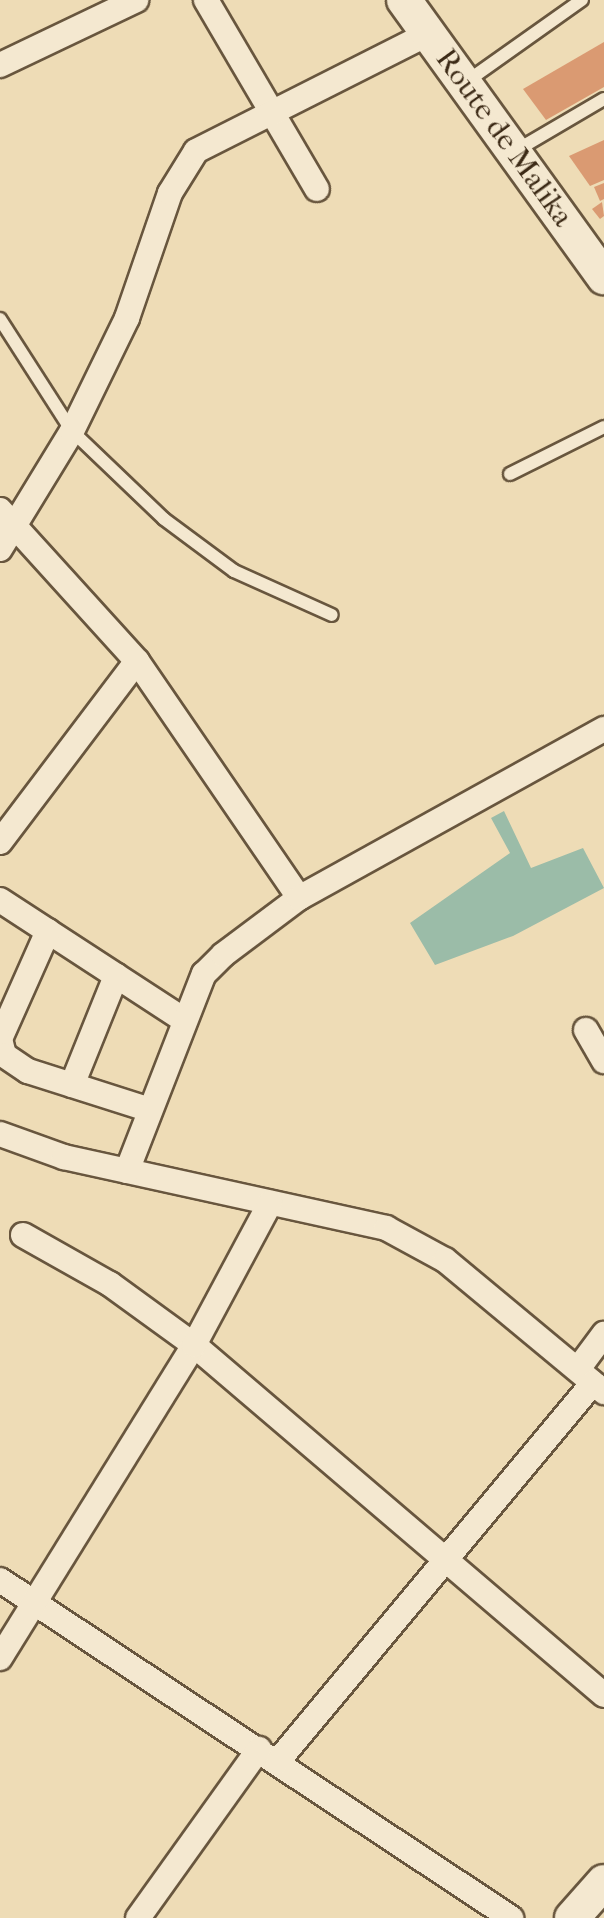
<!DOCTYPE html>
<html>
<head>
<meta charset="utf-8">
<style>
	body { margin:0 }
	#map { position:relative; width:604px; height:1918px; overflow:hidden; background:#eedcb6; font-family:"IM FELL French Canon",serif }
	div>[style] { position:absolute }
	.water>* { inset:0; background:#9bbca8 }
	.building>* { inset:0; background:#da9a72 }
	.roads { filter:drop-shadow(2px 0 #68563e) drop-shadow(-2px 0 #68563e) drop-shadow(0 2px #68563e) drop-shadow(0 -2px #68563e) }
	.lane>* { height:12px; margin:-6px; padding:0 6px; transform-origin:6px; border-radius:6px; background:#f4e8d0 }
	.street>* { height:24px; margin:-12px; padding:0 12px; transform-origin:12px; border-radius:12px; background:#f4e8d0 }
	.secondary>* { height:34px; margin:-17px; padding:0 17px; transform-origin:17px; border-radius:17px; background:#f4e8d0 }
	span { translate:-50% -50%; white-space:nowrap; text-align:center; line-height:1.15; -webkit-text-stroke:6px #f4e8d0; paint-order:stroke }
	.street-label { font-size:30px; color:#3c2a16 }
</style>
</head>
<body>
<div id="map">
	<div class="water">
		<div style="clip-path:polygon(504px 811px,531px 868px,583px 848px,604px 888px,513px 936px,435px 965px,410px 923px,510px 853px,491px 818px)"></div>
	</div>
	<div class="building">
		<div style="clip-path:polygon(604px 42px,604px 87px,546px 120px,523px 89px)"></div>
		<div style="clip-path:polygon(604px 140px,604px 180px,590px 186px,569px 156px)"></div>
		<div style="clip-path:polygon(604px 183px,604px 199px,600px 201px,594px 187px)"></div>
		<div style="clip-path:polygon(602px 202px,604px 216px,600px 219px,592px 209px)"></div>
	</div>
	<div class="roads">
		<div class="lane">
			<div style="left:466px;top:82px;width:142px;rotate:-35.3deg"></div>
			<div style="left:517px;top:150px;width:101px;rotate:-30.4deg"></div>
			<div style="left:0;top:319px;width:133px;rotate:57.3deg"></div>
			<div style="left:72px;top:431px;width:127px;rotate:43.7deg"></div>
			<div style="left:164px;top:519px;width:87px;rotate:36.6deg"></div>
			<div style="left:234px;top:571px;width:107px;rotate:24.2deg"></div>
			<div style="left:510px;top:474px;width:105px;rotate:-26.6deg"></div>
		</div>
		<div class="street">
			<div style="left:206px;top:0;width:219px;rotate:59.6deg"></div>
			<div style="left:0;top:65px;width:151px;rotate:-25.5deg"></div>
			<div style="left:0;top:510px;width:204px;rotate:47.8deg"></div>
			<div style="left:137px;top:661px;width:287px;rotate:55.6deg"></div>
			<div style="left:0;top:549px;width:138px;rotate:-58.6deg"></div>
			<div style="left:72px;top:431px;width:126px;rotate:-64deg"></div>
			<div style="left:127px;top:318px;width:132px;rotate:-71deg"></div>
			<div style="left:170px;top:193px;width:49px;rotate:-58.2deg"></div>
			<div style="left:196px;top:151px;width:260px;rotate:-26.8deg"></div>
			<div style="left:0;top:842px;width:227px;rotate:-52.9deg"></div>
			<div style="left:0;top:900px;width:220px;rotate:33.1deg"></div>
			<div style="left:48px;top:931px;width:118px;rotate:114deg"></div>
			<div style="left:0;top:1039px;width:16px;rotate:76deg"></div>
			<div style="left:4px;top:1055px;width:29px;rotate:34deg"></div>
			<div style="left:28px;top:1071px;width:128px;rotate:17.7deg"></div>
			<div style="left:586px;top:1030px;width:36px;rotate:60deg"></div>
			<div style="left:72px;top:1085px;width:118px;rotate:-68deg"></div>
			<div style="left:0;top:1134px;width:68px;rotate:19.8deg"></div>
			<div style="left:64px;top:1157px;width:330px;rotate:12.4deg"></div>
			<div style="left:386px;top:1228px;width:67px;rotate:28.5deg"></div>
			<div style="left:445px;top:1260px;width:207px;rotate:39.7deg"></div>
			<div style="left:127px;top:1171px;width:212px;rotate:-68.7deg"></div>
			<div style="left:204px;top:974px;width:27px;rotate:-45deg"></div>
			<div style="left:223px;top:955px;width:95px;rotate:-36.9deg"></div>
			<div style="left:299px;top:898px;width:349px;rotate:-29deg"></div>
			<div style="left:23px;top:1235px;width:100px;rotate:29.4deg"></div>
			<div style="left:110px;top:1284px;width:104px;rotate:36deg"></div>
			<div style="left:194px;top:1345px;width:539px;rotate:40.49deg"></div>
			<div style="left:578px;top:1369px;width:44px;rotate:-53.4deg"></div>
			<div style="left:0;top:1580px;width:613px;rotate:33.48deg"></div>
			<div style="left:0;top:1658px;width:368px;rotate:-58.2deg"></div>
			<div style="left:194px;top:1345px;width:161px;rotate:-61.8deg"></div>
			<div style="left:278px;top:1761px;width:492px;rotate:-50.2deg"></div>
			<div style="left:138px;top:1918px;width:208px;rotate:-54.4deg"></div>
		</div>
		<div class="secondary">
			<div style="left:404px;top:0;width:342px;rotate:54.2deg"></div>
			<div style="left:572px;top:1918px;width:48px;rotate:-48.4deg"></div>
		</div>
	</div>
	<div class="street-label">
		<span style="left:504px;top:138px;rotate:54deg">Route de Malika</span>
	</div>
</div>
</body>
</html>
